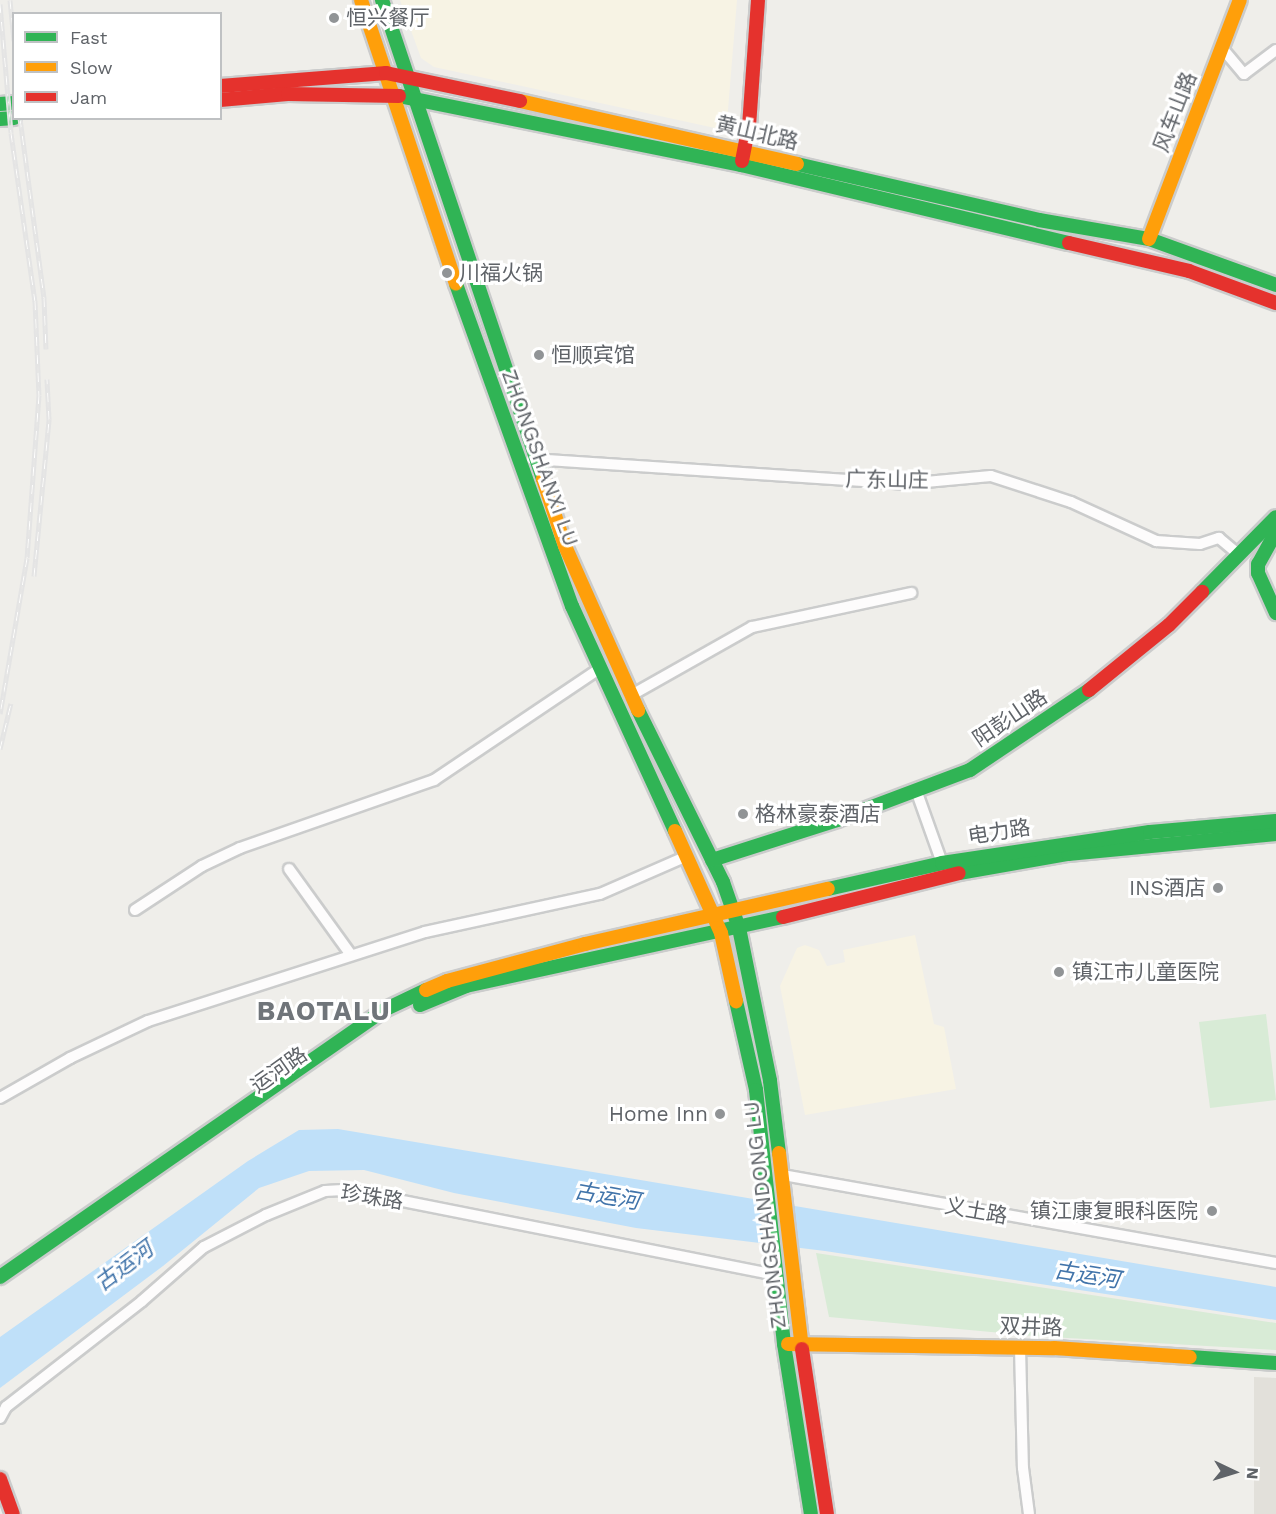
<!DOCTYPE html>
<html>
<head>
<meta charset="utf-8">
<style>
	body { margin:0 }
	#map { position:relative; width:1276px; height:1514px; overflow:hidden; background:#efeeea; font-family:"Work Sans","Noto Sans SC",sans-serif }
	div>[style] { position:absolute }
	.commercial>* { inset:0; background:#f7f3e4 }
	.education>* { inset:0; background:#e2e0da }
	.green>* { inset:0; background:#d8ebd6 }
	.water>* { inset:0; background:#bfe0f9 }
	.roads { filter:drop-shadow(2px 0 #cbcccc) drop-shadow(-2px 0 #cbcccc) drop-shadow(0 2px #cbcccc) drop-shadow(0 -2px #cbcccc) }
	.street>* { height:10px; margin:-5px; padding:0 5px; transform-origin:5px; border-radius:5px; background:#fdfcfc }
	.fast>* { height:14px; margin:-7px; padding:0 7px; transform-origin:7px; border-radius:7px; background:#30b455 }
	.slow>* { height:14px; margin:-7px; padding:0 7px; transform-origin:7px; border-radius:7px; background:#ff9f0a }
	.jam>* { height:14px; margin:-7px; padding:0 7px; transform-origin:7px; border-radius:7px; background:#e5322d }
	.rail>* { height:5px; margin-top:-2.5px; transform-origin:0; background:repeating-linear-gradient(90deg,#fff 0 9px,#e4e4e4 0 18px); box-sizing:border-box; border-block:2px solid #e4e4e4 }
	.dots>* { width:16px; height:16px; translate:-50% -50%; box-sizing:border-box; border:3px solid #fff; border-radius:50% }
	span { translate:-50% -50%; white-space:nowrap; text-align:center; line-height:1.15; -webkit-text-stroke:6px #fff; paint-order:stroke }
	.poi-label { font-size:21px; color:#5f6368 }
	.left { translate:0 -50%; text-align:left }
	.right { translate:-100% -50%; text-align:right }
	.street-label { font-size:21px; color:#5f6368 }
	.water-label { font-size:22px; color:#4174aa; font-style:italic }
	.district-label { font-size:27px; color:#70757a; font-weight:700; letter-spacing:1.5px }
	.legend { position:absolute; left:12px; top:12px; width:210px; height:108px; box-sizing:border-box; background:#fff; border:2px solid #bfc1c3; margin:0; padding:8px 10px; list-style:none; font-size:18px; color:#5f6368 }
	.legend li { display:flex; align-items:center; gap:12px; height:30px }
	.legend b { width:30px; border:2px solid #bfc1c3 }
	.north { position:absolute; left:1204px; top:1442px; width:60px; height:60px; -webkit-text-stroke:4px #fff; paint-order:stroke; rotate:94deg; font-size:16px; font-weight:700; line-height:24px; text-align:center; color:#5f6368 }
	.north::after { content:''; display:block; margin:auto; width:21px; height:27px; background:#5f6368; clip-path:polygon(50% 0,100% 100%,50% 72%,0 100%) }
</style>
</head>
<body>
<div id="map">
	<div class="commercial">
		<div style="clip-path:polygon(400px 0,737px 0,727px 122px,723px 130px,715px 128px,434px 67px,421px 58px)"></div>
		<div style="clip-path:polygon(915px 935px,934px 1024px,944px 1027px,956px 1089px,805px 1115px,780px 986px,797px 948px,805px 945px,819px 950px,827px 966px,845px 962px,843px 950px)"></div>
	</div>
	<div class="education">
		<div style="clip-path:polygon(1254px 1377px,1276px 1378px,1276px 1514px,1254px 1514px)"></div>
	</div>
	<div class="green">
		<div style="clip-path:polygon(1266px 1014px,1276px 1100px,1210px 1108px,1199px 1022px)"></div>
		<div style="clip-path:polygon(816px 1253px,1276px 1323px,1276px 1350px,1033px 1336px,829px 1317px)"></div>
	</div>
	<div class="water">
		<div style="clip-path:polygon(338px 1129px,1276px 1287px,1276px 1320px,825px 1251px,636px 1228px,454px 1193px,364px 1170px,309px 1171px,259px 1188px,163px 1266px,0 1388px,0 1337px,248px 1161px,299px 1130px)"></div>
	</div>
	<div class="roads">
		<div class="street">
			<div style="left:1222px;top:48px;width:34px;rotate:50deg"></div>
			<div style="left:1244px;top:74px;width:40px;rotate:-37deg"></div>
			<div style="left:532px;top:459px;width:373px;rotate:3.8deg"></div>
			<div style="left:904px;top:484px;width:87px;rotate:-5.3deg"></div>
			<div style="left:991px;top:476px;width:84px;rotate:18deg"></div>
			<div style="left:1071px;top:502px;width:94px;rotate:24.6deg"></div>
			<div style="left:1156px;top:541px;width:44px;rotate:3.9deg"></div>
			<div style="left:1200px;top:544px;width:20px;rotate:-18deg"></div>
			<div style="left:1219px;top:538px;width:23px;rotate:40deg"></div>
			<div style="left:630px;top:696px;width:140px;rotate:-29.5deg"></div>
			<div style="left:752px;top:627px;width:163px;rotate:-12.1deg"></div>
			<div style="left:916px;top:790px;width:77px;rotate:70.4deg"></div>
			<div style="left:289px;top:869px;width:106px;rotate:54.2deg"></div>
			<div style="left:135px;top:910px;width:80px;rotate:-33.3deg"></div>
			<div style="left:202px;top:866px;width:42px;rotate:-25.3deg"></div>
			<div style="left:240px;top:848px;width:206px;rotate:-19.3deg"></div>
			<div style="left:434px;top:780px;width:199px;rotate:-33.9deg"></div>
			<div style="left:0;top:1098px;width:81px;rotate:-29.7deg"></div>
			<div style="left:70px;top:1058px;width:86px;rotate:-25.4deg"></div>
			<div style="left:148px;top:1021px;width:291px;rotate:-17.8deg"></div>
			<div style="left:425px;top:932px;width:179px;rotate:-12.3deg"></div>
			<div style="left:600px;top:894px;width:95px;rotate:-23.6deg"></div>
			<div style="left:783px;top:1175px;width:501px;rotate:10.12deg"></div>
			<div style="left:1020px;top:1348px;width:120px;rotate:88.6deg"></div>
			<div style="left:1023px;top:1468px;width:46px;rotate:82.6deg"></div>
			<div style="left:0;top:1418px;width:13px;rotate:-61deg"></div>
			<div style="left:6px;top:1407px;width:172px;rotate:-37.9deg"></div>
			<div style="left:142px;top:1301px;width:82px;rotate:-41.1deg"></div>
			<div style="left:204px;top:1247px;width:70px;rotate:-27.3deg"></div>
			<div style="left:266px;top:1215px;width:64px;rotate:-22.1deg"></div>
			<div style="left:325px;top:1191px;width:22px;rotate:-3deg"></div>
			<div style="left:347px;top:1190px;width:438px;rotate:11.2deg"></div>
		</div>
		<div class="fast">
			<div style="left:382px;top:0;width:505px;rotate:71.42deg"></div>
			<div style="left:399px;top:96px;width:349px;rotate:11.4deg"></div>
			<div style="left:741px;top:165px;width:337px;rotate:13.4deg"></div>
			<div style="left:0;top:104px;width:14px;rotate:-4deg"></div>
			<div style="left:0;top:119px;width:14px;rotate:-4deg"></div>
			<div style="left:797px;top:164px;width:248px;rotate:13deg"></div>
			<div style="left:1039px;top:220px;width:112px;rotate:9.8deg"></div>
			<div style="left:1149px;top:239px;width:135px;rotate:19.9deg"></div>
			<div style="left:456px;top:284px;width:342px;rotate:70.2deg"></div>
			<div style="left:572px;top:606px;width:247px;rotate:65.4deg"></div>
			<div style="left:1276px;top:532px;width:37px;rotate:119deg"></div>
			<div style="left:1258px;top:564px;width:9px;rotate:90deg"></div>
			<div style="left:1258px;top:573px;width:44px;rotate:65.8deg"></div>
			<div style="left:1202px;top:592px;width:105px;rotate:-45.4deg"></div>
			<div style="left:638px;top:710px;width:192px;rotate:63.7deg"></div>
			<div style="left:723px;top:882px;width:49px;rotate:70.8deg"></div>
			<div style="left:739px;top:928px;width:156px;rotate:78.5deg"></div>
			<div style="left:770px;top:1081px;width:73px;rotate:82.9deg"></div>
			<div style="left:712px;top:860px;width:131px;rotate:-17.7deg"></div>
			<div style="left:837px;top:820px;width:142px;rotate:-20.6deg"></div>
			<div style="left:970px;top:770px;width:143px;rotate:-33.9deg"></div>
			<div style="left:959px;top:873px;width:111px;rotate:-9.9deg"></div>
			<div style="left:1068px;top:854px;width:209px;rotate:-5.5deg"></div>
			<div style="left:828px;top:889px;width:117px;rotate:-12.8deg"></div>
			<div style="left:942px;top:863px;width:210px;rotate:-8.5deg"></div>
			<div style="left:1150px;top:832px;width:126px;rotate:-5deg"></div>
			<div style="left:736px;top:1001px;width:91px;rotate:77.3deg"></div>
			<div style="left:756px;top:1090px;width:256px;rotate:83.7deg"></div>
			<div style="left:784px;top:1344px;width:172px;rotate:81deg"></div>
			<div style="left:420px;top:1005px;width:50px;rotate:-22.4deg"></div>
			<div style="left:466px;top:986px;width:324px;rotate:-12.3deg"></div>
			<div style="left:0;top:1277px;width:470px;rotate:-34.8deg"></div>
			<div style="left:386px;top:1009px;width:44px;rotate:-25.4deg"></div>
			<div style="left:1190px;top:1357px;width:86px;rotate:4deg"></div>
		</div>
		<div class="slow">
			<div style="left:361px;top:0;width:299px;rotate:71.5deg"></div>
			<div style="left:520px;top:101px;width:284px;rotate:12.8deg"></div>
			<div style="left:1149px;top:239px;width:256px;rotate:-69.2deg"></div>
			<div style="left:543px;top:479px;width:71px;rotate:71.8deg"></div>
			<div style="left:565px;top:546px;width:180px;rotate:66deg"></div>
			<div style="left:675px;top:831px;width:112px;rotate:65.7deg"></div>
			<div style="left:721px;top:933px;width:70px;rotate:77.6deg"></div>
			<div style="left:426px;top:990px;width:23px;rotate:-23deg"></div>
			<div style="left:447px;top:981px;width:143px;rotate:-15deg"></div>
			<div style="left:585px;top:944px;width:249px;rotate:-12.8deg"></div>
			<div style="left:779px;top:1153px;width:197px;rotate:83.3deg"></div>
			<div style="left:788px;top:1344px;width:266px;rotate:0.9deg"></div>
			<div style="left:1054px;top:1348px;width:136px;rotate:3.8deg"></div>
		</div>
		<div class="jam">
			<div style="left:220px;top:86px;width:167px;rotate:-4.5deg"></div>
			<div style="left:386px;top:73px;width:137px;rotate:11.8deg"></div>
			<div style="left:220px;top:100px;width:68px;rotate:-5deg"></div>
			<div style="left:288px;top:94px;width:111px;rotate:1deg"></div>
			<div style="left:742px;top:161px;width:36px;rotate:-79deg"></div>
			<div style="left:749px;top:126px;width:126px;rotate:-85.9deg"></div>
			<div style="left:1069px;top:243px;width:123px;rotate:13.1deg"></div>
			<div style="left:1189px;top:271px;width:93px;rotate:20.2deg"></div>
			<div style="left:1089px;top:690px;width:103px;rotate:-39.1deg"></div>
			<div style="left:1169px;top:625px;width:47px;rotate:-45deg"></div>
			<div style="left:783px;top:917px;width:181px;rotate:-14deg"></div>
			<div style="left:802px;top:1349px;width:167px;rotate:81.4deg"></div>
			<div style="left:0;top:1479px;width:37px;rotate:70deg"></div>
		</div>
	</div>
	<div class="rail">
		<div style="left:10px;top:0;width:41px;rotate:84.4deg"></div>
		<div style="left:0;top:4px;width:129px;rotate:85.1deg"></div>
		<div style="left:11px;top:133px;width:170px;rotate:81.9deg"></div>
		<div style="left:35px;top:301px;width:94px;rotate:87.6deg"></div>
		<div style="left:39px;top:395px;width:163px;rotate:94.2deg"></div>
		<div style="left:27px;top:558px;width:158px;rotate:99.8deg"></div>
		<div style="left:20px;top:118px;width:182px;rotate:82.4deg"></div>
		<div style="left:44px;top:298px;width:51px;rotate:87.8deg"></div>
		<div style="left:34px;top:576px;width:158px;rotate:-84.5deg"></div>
		<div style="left:49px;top:419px;width:40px;rotate:-92.9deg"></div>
		<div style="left:0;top:749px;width:47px;rotate:-76.6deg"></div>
	</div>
	<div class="dots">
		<div style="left:334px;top:18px;background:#919496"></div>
		<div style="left:447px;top:273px;background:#919496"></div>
		<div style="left:539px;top:355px;background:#919496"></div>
		<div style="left:743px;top:814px;background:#919496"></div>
		<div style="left:1218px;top:888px;background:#919496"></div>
		<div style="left:1059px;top:972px;background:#919496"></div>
		<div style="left:720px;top:1114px;background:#919496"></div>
		<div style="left:1212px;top:1211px;background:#919496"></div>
	</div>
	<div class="poi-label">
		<span class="left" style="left:346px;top:18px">恒兴餐厅</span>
		<span class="left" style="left:459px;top:273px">川福火锅</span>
		<span class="left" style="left:551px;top:355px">恒顺宾馆</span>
		<span class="left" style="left:755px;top:814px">格林豪泰酒店</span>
		<span class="right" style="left:1206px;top:888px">INS酒店</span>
		<span class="left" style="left:1072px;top:972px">镇江市儿童医院</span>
		<span class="right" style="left:708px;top:1114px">Home Inn</span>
		<span class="right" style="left:1198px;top:1211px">镇江康复眼科医院</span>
	</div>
	<div class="street-label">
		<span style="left:1175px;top:112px;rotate:-69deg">风车山路</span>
		<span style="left:757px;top:133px;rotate:13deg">黄山北路</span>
		<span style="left:540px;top:458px;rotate:70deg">ZHONGSHANXI LU</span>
		<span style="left:887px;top:480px;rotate:1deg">广东山庄</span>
		<span style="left:1010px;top:718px;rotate:-34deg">阳彭山路</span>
		<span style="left:999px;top:832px;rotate:-9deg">电力路</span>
		<span style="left:279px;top:1070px;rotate:-35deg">运河路</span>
		<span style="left:372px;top:1197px;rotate:9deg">珍珠路</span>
		<span style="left:976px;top:1211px;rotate:10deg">义土路</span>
		<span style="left:765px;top:1215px;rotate:-97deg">ZHONGSHANDONG LU</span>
		<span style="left:1031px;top:1327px;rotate:2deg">双井路</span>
	</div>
	<div class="water-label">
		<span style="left:607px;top:1196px;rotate:10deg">古运河</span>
		<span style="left:124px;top:1266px;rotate:-37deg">古运河</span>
		<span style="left:1087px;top:1275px;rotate:9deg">古运河</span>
	</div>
	<div class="district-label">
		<span style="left:324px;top:1012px">BAOTALU</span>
	</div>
	<ul class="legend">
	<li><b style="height:8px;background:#30b455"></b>Fast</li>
	<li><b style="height:8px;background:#ff9f0a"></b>Slow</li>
	<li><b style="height:8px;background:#e5322d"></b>Jam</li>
	</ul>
	<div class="north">N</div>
</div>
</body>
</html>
